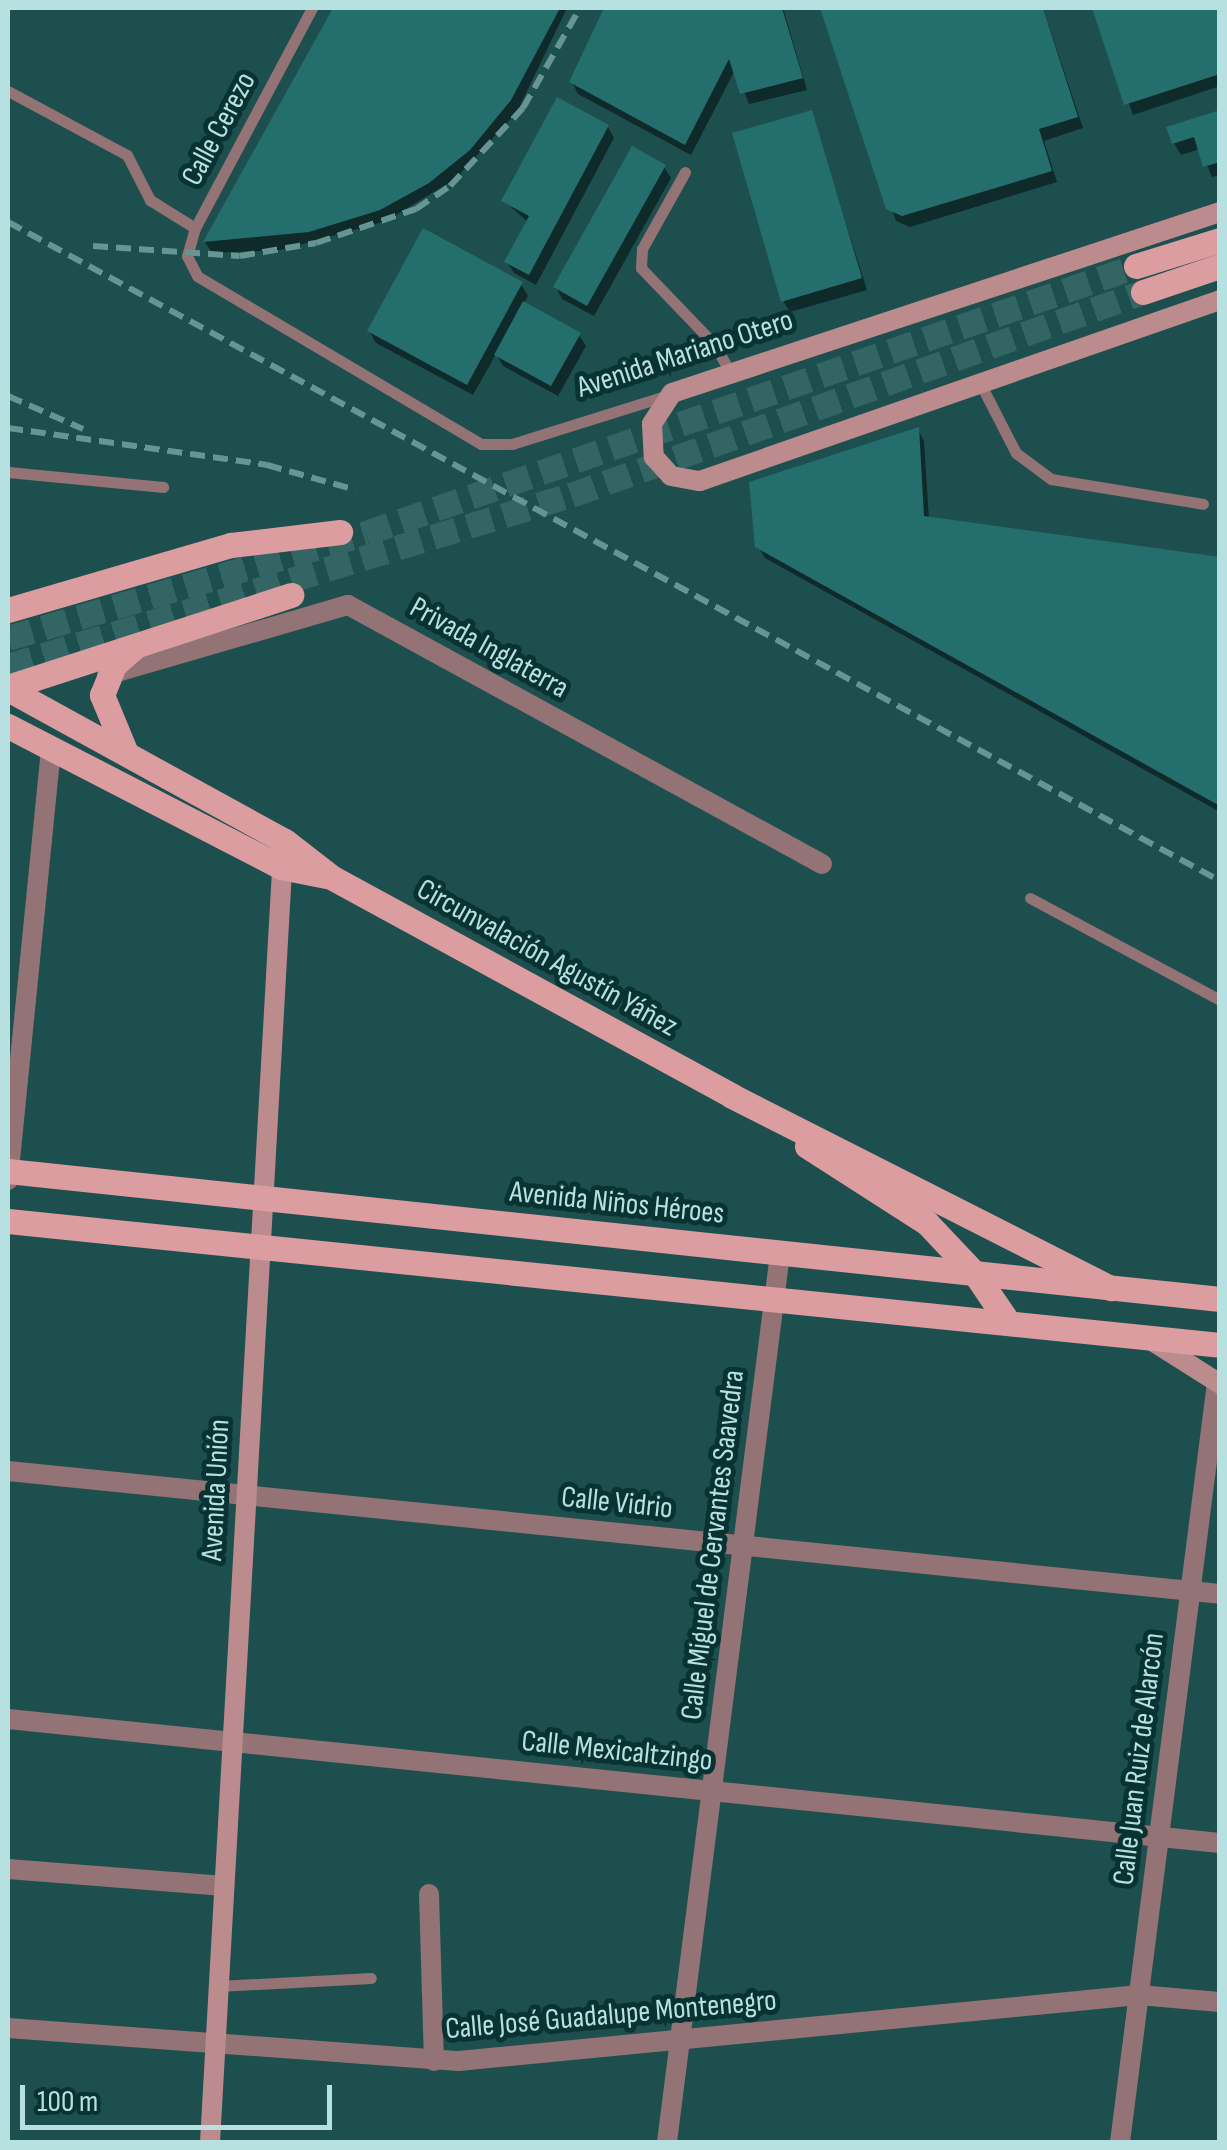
<!DOCTYPE html>
<html>
<head>
<meta charset="utf-8">
<style>
	body { margin:0 }
	#map { position:relative; width:1227px; height:2150px; overflow:hidden; background:#1d4f4f; font-family:"Sofia Sans Condensed",sans-serif }
	div>[style] { position:absolute }
	.shadow>* { inset:0; background:#0007 }
	.building>* { inset:0; background:#256e6e }
	.primary-tunnel>* { height:25px; margin-top:-12.5px; transform-origin:0; background:repeating-linear-gradient(90deg,#346565 0 25px,transparent 0 37px) }
	.service>* { height:11px; margin:-5.5px; padding:0 5.5px; transform-origin:5.5px; border-radius:5.5px; background:#937375 }
	.minor>* { height:20px; margin:-10px; padding:0 10px; transform-origin:10px; border-radius:10px; background:#937375 }
	.secondary>* { height:20px; margin:-10px; padding:0 10px; transform-origin:10px; border-radius:10px; background:#bc8b8e }
	.primary>* { height:25px; margin:-12.5px; padding:0 12.5px; transform-origin:12.5px; border-radius:12.5px; background:#dc9da1 }
	.rail>* { height:6px; margin-top:-3px; transform-origin:0; background:repeating-linear-gradient(90deg,#669594 0 15px,transparent 0 23px) }
	span { translate:-50% -50%; white-space:nowrap; text-align:center; line-height:1.15; -webkit-text-stroke:10px #093333; paint-order:stroke }
	.street-label { font-size:30px; color:#b6e1e0 }
	.frame { position:absolute; inset:0; border:10px solid #b6e1e0; pointer-events:none }
	.scale { position:absolute; left:20px; top:2085px; width:312px; height:45px; box-sizing:border-box; border:5px solid #b6e1e0; border-top:0; padding-left:12px; font-size:30px; line-height:35px; white-space:nowrap; color:#b6e1e0; -webkit-text-stroke:8px #093333; paint-order:stroke }
</style>
</head>
<body>
<div id="map">
	<div class="shadow">
		<div style="clip-path:polygon(336px 8px,567px 8px,517px 112px,455px 179px,386px 221px,281px 250px,212px 253px,205px 242px)"></div>
		<div style="clip-path:polygon(607px 8px,783px 8px,807px 90px,749px 104px,735px 70px,691px 155px,578px 94px,572px 82px)"></div>
		<div style="clip-path:polygon(823px 8px,1043px 8px,1083px 128px,1044px 141px,1057px 182px,910px 227px,896px 221px)"></div>
		<div style="clip-path:polygon(1095px 8px,1220px 8px,1220px 86px,1133px 115px)"></div>
		<div style="clip-path:polygon(811px 113px,867px 290px,790px 312px,783px 301px)"></div>
		<div style="clip-path:polygon(1220px 113px,1220px 175px,1212px 177px,1200px 149px,1181px 155px,1174px 143px)"></div>
		<div style="clip-path:polygon(608px 127px,614px 138px,536px 285px,514px 273px,507px 262px,528px 222px,504px 201px)"></div>
		<div style="clip-path:polygon(664px 167px,671px 178px,594px 316px,562px 299px,556px 287px)"></div>
		<div style="clip-path:polygon(521px 284px,528px 296px,524px 304px,579px 335px,586px 346px,558px 396px,503px 366px,496px 354px,473px 395px,376px 343px,369px 331px)"></div>
		<div style="clip-path:polygon(918px 430px,924px 441px,929px 519px,1220px 559px,1220px 812px,765px 558px,758px 546px)"></div>
	</div>
	<div class="building">
		<div style="clip-path:polygon(333px 8px,560px 8px,511px 100px,470px 150px,429px 183px,380px 210px,309px 232px,203px 242px)"></div>
		<div style="clip-path:polygon(604px 8px,782px 8px,803px 78px,740px 94px,729px 59px,685px 145px,569px 82px)"></div>
		<div style="clip-path:polygon(820px 8px,1043px 8px,1078px 117px,1039px 129px,1052px 171px,902px 216px,886px 209px)"></div>
		<div style="clip-path:polygon(1092px 8px,1220px 8px,1220px 74px,1124px 105px)"></div>
		<div style="clip-path:polygon(557px 97px,609px 125px,529px 275px,504px 262px,529px 216px,501px 201px)"></div>
		<div style="clip-path:polygon(812px 110px,862px 278px,781px 302px,732px 133px)"></div>
		<div style="clip-path:polygon(1220px 110px,1220px 162px,1203px 167px,1194px 137px,1172px 144px,1166px 127px)"></div>
		<div style="clip-path:polygon(632px 146px,666px 165px,587px 306px,553px 287px)"></div>
		<div style="clip-path:polygon(423px 228px,523px 282px,467px 385px,367px 331px)"></div>
		<div style="clip-path:polygon(523px 301px,581px 333px,551px 386px,494px 355px)"></div>
		<div style="clip-path:polygon(919px 427px,924px 516px,1220px 557px,1220px 806px,755px 547px,749px 482px)"></div>
	</div>
	<div class="primary-tunnel">
		<div style="left:8px;top:638px;width:373px;rotate:-16.3deg"></div>
		<div style="left:366px;top:533px;width:815px;rotate:-19.12deg"></div>
		<div style="left:8px;top:666px;width:588px;rotate:-16.9deg"></div>
		<div style="left:571px;top:495px;width:607px;rotate:-19.54deg"></div>
	</div>
	<div class="service">
		<div style="left:312px;top:8px;width:249px;rotate:118deg"></div>
		<div style="left:195px;top:228px;width:29px;rotate:106deg"></div>
		<div style="left:187px;top:256px;width:22px;rotate:63deg"></div>
		<div style="left:197px;top:276px;width:330px;rotate:30.6deg"></div>
		<div style="left:481px;top:444px;width:31px"></div>
		<div style="left:512px;top:444px;width:164px;rotate:-17.4deg"></div>
		<div style="left:8px;top:91px;width:135px;rotate:28.3deg"></div>
		<div style="left:127px;top:155px;width:51px;rotate:62.9deg"></div>
		<div style="left:150px;top:200px;width:53px;rotate:31.9deg"></div>
		<div style="left:685px;top:172px;width:88px;rotate:119.2deg"></div>
		<div style="left:642px;top:249px;width:19px;rotate:93deg"></div>
		<div style="left:641px;top:268px;width:105px;rotate:46.2deg"></div>
		<div style="left:714px;top:344px;width:34px;rotate:60deg"></div>
		<div style="left:980px;top:383px;width:79px;rotate:62.8deg"></div>
		<div style="left:1016px;top:453px;width:44px;rotate:36.6deg"></div>
		<div style="left:1051px;top:479px;width:154px;rotate:9.3deg"></div>
		<div style="left:8px;top:472px;width:156px;rotate:5.5deg"></div>
		<div style="left:1030px;top:898px;width:216px;rotate:28.2deg"></div>
		<div style="left:218px;top:1986px;width:153px;rotate:-3deg"></div>
	</div>
	<div class="minor">
		<div style="left:107px;top:675px;width:251px;rotate:-16.2deg"></div>
		<div style="left:348px;top:605px;width:540px;rotate:28.65deg"></div>
		<div style="left:8px;top:1180px;width:432px;rotate:-84.3deg"></div>
		<div style="left:8px;top:1471px;width:1218px;rotate:5.79deg"></div>
		<div style="left:8px;top:1719px;width:1218px;rotate:5.84deg"></div>
		<div style="left:8px;top:1869px;width:217px;rotate:4.5deg"></div>
		<div style="left:429px;top:1894px;width:167px;rotate:88.3deg"></div>
		<div style="left:8px;top:2028px;width:452px;rotate:4.2deg"></div>
		<div style="left:459px;top:2061px;width:683px;rotate:-5.54deg"></div>
		<div style="left:1139px;top:1995px;width:81px;rotate:4.9deg"></div>
		<div style="left:667px;top:2142px;width:895px;rotate:-82.75deg"></div>
		<div style="left:1120px;top:2142px;width:765px;rotate:-82.72deg"></div>
	</div>
	<div class="secondary">
		<div style="left:1220px;top:212px;width:577px;rotate:161.72deg"></div>
		<div style="left:672px;top:393px;width:37px;rotate:123deg"></div>
		<div style="left:652px;top:424px;width:33px;rotate:87deg"></div>
		<div style="left:654px;top:457px;width:25px;rotate:48deg"></div>
		<div style="left:671px;top:476px;width:29px;rotate:10deg"></div>
		<div style="left:700px;top:481px;width:551px;rotate:-19.19deg"></div>
		<div style="left:1146px;top:1337px;width:88px;rotate:32.4deg"></div>
		<div style="left:210px;top:2142px;width:1291px;rotate:-86.76deg"></div>
	</div>
	<div class="primary">
		<div style="left:1136px;top:266px;width:88px;rotate:-17.2deg"></div>
		<div style="left:1143px;top:292px;width:81px;rotate:-18.7deg"></div>
		<div style="left:8px;top:610px;width:232px;rotate:-16.3deg"></div>
		<div style="left:231px;top:545px;width:110px;rotate:-6.8deg"></div>
		<div style="left:8px;top:687px;width:298px;rotate:-18deg"></div>
		<div style="left:8px;top:689px;width:316px;rotate:28.8deg"></div>
		<div style="left:285px;top:841px;width:58px;rotate:38deg"></div>
		<div style="left:331px;top:877px;width:457px;rotate:28.6deg"></div>
		<div style="left:732px;top:1096px;width:425px;rotate:26.9deg"></div>
		<div style="left:8px;top:726px;width:307px;rotate:27.3deg"></div>
		<div style="left:281px;top:867px;width:46px;rotate:11.3deg"></div>
		<div style="left:126px;top:753px;width:63px;rotate:-112.5deg"></div>
		<div style="left:102px;top:695px;width:32px;rotate:-68deg"></div>
		<div style="left:114px;top:665px;width:28px;rotate:-41deg"></div>
		<div style="left:807px;top:1146px;width:143px;rotate:32.7deg"></div>
		<div style="left:927px;top:1223px;width:71px;rotate:46.7deg"></div>
		<div style="left:976px;top:1275px;width:57px;rotate:55.8deg"></div>
		<div style="left:8px;top:1171px;width:1219px;rotate:6.03deg"></div>
		<div style="left:8px;top:1221px;width:1218px;rotate:5.84deg"></div>
	</div>
	<div class="rail">
		<div style="left:8px;top:222px;width:1380px;rotate:28.53deg"></div>
		<div style="left:93px;top:246px;width:147px;rotate:3.9deg"></div>
		<div style="left:240px;top:256px;width:77px;rotate:-9.7deg"></div>
		<div style="left:316px;top:243px;width:106px;rotate:-18.8deg"></div>
		<div style="left:416px;top:209px;width:41px;rotate:-34.1deg"></div>
		<div style="left:450px;top:186px;width:107px;rotate:-46.9deg"></div>
		<div style="left:523px;top:108px;width:115px;rotate:-60.3deg"></div>
		<div style="left:8px;top:396px;width:82px;rotate:23.7deg"></div>
		<div style="left:8px;top:428px;width:262px;rotate:8.1deg"></div>
		<div style="left:267px;top:465px;width:92px;rotate:15.7deg"></div>
	</div>
	<div class="street-label">
		<span style="left:219px;top:129px;rotate:-62deg">Calle Cerezo</span>
		<span style="left:685px;top:354px;rotate:-18deg">Avenida Mariano Otero</span>
		<span style="left:489px;top:648px;rotate:29deg">Privada Inglaterra</span>
		<span style="left:547px;top:958px;rotate:29deg">Circunvalación Agustín Yáñez</span>
		<span style="left:617px;top:1203px;rotate:6deg">Avenida Niños Héroes</span>
		<span style="left:216px;top:1490px;rotate:-87deg">Avenida Unión</span>
		<span style="left:617px;top:1503px;rotate:6deg">Calle Vidrio</span>
		<span style="left:713px;top:1545px;rotate:-83deg">Calle Miguel de Cervantes Saavedra</span>
		<span style="left:617px;top:1751px;rotate:6deg">Calle Mexicaltzingo</span>
		<span style="left:1139px;top:1759px;rotate:-83deg">Calle Juan Ruiz de Alarcón</span>
		<span style="left:611px;top:2015px;rotate:-5deg">Calle José Guadalupe Montenegro</span>
	</div>
	<div class="frame"></div>
	<div class="scale">100 m</div>
</div>
</body>
</html>
